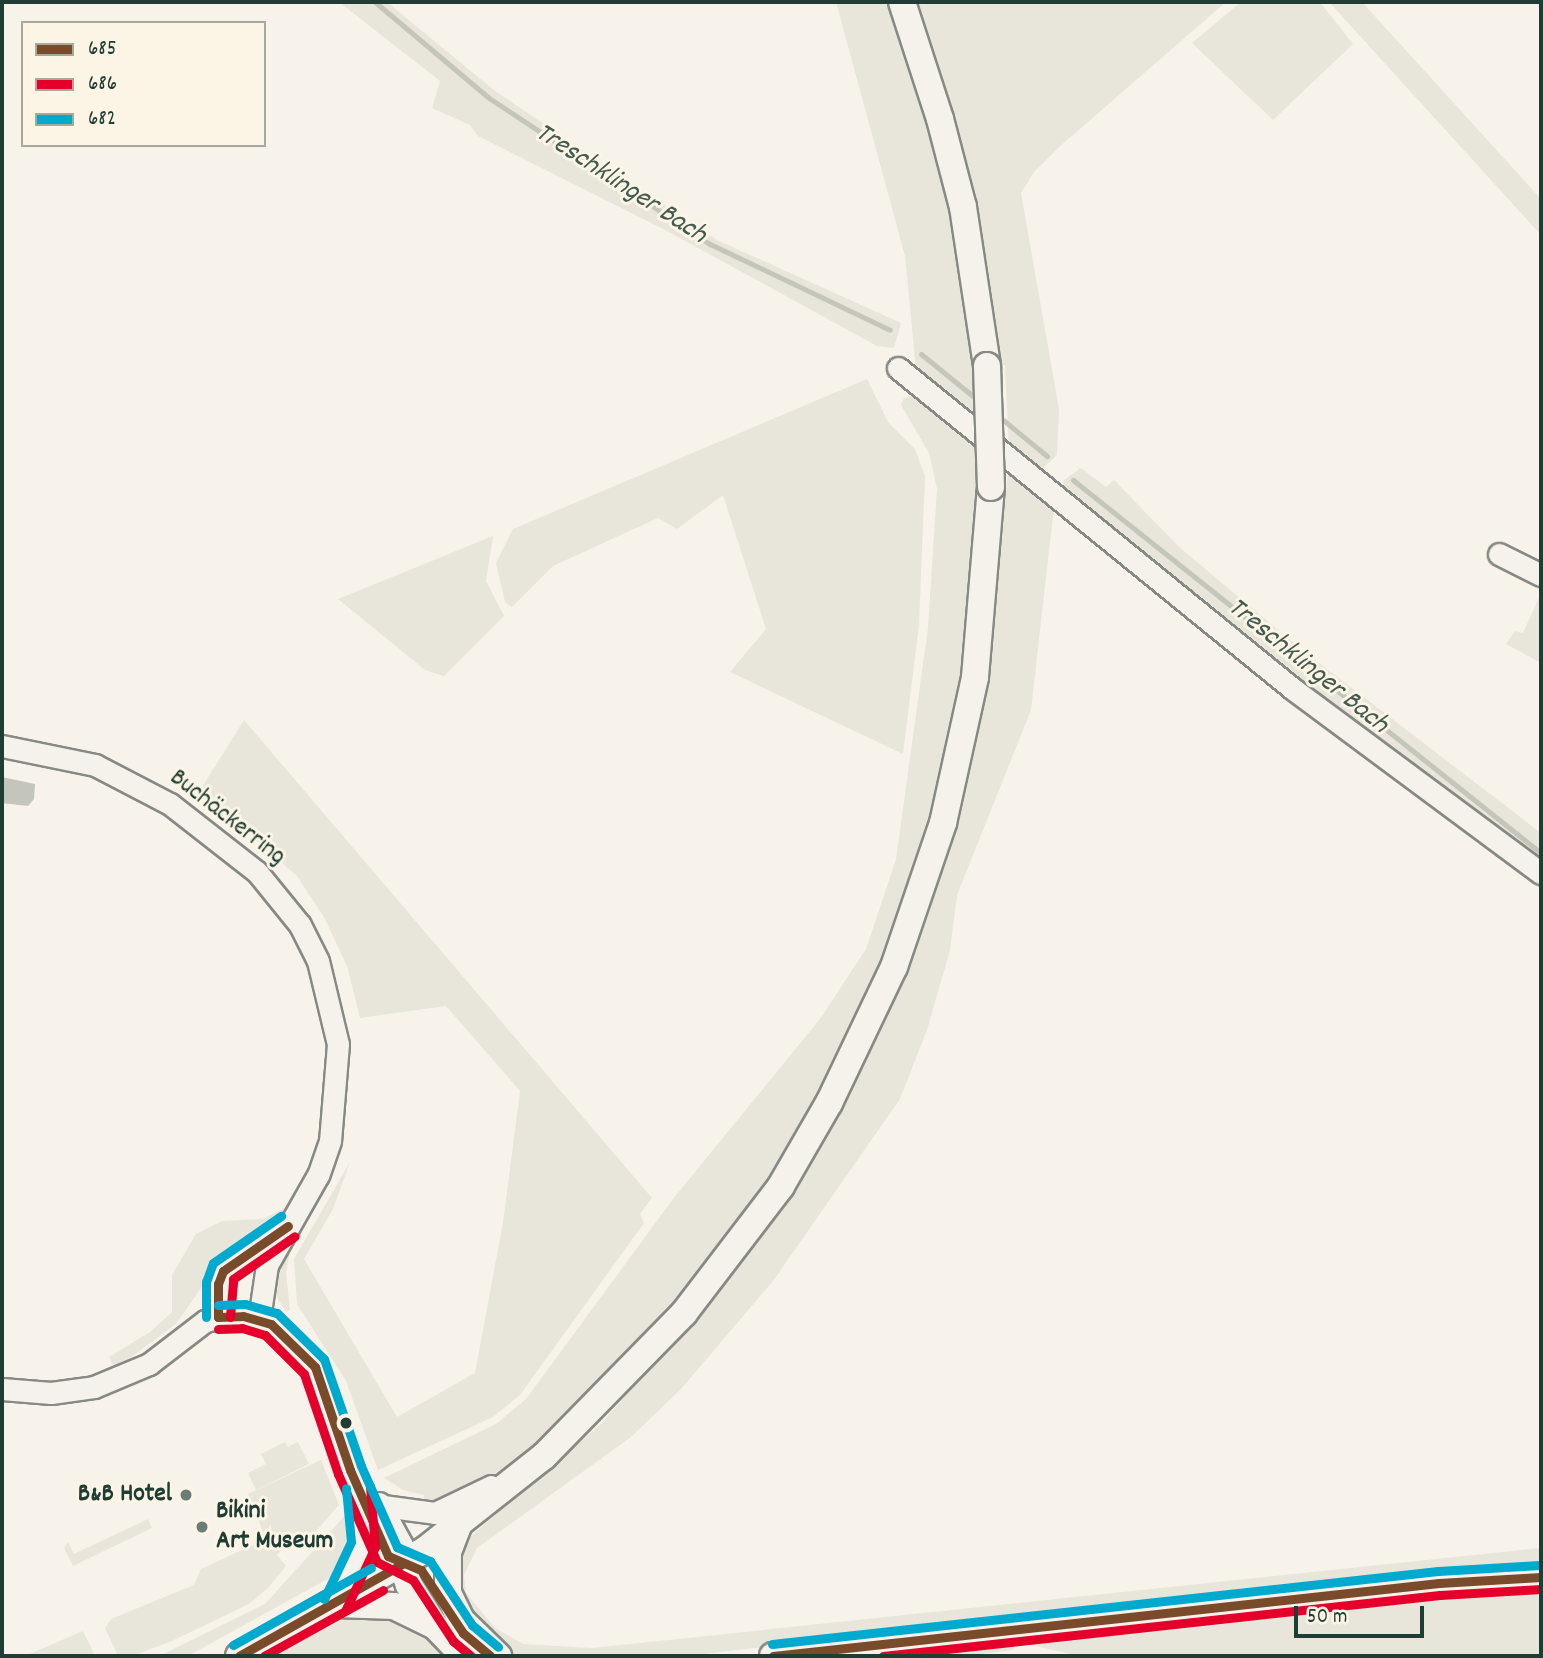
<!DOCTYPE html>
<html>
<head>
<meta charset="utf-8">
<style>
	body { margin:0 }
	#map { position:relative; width:1543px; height:1658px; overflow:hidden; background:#f7f3ea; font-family:Dekko,sans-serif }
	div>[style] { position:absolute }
	.green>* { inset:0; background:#e8e5da }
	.water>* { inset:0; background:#c4c6bb }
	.stream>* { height:5px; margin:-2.5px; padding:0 2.5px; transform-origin:2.5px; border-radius:2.5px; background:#c4c6bb }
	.roads { filter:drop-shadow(2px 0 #868984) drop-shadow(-2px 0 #868984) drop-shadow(0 2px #868984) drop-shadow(0 -2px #868984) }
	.minor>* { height:21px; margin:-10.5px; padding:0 10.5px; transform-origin:10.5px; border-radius:10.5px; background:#f5f2ec }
	.major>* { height:26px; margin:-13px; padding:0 13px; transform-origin:13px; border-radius:13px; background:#f5f2ec }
	.bridges { filter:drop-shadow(2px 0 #868984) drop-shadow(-2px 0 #868984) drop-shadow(0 2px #868984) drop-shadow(0 -2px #868984) }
	.major-bridge>* { height:26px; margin:-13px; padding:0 13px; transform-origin:13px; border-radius:13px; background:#f5f2ec }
	.bus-1>* { height:9px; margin:-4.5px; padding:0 4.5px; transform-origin:4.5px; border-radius:4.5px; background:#7a4b2a }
	.bus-2>* { height:9px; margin:-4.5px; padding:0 4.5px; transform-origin:4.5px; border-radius:4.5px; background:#e4002b }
	.bus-3>* { height:9px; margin:-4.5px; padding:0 4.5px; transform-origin:4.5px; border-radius:4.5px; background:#00a9ce }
	.dots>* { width:19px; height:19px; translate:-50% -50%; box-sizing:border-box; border:4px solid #fcf5e5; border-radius:50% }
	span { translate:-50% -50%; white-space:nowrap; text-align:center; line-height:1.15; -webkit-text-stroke:6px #fcf5e5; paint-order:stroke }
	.street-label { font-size:26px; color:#1f3d34 }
	.poi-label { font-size:26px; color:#1f3d34; font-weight:700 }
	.right { translate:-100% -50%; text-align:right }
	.left { translate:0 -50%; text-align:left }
	.water-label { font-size:28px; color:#435a51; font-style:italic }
	.frame { position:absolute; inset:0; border:4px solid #1f3d34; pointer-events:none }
	.legend { position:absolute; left:21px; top:21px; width:245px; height:126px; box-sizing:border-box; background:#fcf5e5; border:2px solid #a4ab9e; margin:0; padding:9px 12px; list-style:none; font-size:21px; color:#1f3d34 }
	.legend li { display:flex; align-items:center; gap:14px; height:35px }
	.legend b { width:35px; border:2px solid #a4ab9e }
	.scale { position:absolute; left:1294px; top:1606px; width:130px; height:32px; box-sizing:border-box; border:4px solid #1f3d34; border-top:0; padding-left:9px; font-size:21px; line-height:24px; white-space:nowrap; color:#1f3d34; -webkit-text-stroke:5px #fcf5e5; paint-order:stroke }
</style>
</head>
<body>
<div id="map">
	<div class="green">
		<div style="clip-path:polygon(339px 2px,387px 2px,495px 91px,717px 240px,901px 323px,894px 348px,877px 346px,667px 231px,478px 136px,470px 125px,432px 108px,440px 81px)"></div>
		<div style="clip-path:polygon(836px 2px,892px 2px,907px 46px,952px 208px,971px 346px,975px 421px,916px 369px,905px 256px)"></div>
		<div style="clip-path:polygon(914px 2px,1226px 2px,1058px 148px,1034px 172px,1021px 193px,1059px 409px,1057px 455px,1042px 469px,1033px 469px,1009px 449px,1005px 365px,999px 365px,992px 295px,969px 179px)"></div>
		<div style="clip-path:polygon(1241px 2px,1320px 2px,1353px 44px,1273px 120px,1192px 43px)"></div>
		<div style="clip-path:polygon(1329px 2px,1362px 2px,1541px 199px,1541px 235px)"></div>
		<div style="clip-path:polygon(867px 379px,888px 422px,915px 449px,925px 476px,919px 625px,903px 754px,730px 672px,766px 629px,723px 495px,677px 529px,658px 518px,553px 566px,512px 607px,505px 602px,496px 563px,513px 529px)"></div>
		<div style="clip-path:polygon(917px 394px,978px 443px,981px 480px,968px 658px,932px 822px,884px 962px,827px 1084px,770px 1182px,675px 1304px,583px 1402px,514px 1463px,453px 1497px,423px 1506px,424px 1495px,403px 1490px,384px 1478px,496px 1424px,526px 1399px,673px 1199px,820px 1019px,866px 949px,896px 859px,928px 628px,937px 489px,929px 453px,901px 405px,904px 398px)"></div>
		<div style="clip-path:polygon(1009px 467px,1054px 507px,1031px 710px,957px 895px,950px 950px,927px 1030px,900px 1099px,773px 1281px,681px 1389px,631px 1437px,477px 1548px,464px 1575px,466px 1593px,495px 1628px,523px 1644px,592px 1648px,1541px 1548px,1541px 1563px,1438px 1570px,685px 1656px,509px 1656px,485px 1639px,453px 1579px,458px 1556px,470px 1537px,601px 1424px,693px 1318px,902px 969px,927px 914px,957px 825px,975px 750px)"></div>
		<div style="clip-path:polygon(1081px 468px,1106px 487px,1114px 480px,1179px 547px,1301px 649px,1541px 833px,1541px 865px,1376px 744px,1065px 494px,1063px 481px)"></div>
		<div style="clip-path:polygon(493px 536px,486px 581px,504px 616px,444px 676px,425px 670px,338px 599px)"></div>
		<div style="clip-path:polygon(1541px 593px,1541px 663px,1506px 644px,1515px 631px,1523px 633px)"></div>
		<div style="clip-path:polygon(244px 720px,652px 1198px,640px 1214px,644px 1223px,520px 1395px,493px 1417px,378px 1470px,346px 1381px,297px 1304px,294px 1259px,350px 1162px,333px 1209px,304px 1259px,397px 1417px,475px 1373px,503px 1223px,520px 1091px,446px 1006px,360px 1018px,347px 966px,325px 919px,297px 876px,199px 792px)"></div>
		<div style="clip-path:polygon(292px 1204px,263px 1235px,226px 1252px,176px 1324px,115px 1369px,109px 1357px,150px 1332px,172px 1312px,172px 1275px,196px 1234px,222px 1221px,263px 1219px)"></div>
		<div style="clip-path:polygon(292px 1240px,286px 1273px,290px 1310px,286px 1312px,274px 1292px,275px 1274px)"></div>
		<div style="clip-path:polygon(285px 1442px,288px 1447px,298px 1442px,309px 1464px,256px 1490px,248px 1473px,266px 1464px,261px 1454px)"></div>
		<div style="clip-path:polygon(321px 1460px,339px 1505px,300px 1549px,289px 1541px,277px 1555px,286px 1566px,268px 1588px,249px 1604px,172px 1641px,132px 1656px,118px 1656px,105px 1628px,111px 1619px,194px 1585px,201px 1569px,266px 1539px,248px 1494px)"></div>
		<div style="clip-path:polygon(349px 1511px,350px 1551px,333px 1576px,188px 1656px,159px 1656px,265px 1604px)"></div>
		<div style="clip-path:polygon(148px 1519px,152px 1528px,73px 1566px,64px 1548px,68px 1542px,74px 1554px)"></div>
		<div style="clip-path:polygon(1541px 1591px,1541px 1656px,1078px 1656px,1036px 1646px,1049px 1635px)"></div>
		<div style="clip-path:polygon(353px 1615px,390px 1615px,424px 1634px,450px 1656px,271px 1656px)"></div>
		<div style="clip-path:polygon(83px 1631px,95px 1656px,25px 1656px)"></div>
		<div style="clip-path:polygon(1014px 1643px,1013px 1650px,965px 1656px,851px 1656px)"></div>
	</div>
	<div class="water">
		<div style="clip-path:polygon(2px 777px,35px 784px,34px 799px,28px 806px,2px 803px)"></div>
	</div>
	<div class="stream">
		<div style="left:375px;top:2px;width:149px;rotate:40.1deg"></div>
		<div style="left:489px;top:98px;width:265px;rotate:33.5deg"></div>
		<div style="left:710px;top:244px;width:199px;rotate:25.5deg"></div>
		<div style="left:921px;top:354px;width:75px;rotate:39deg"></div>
		<div style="left:997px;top:415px;width:65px;rotate:39.4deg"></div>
		<div style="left:1073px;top:480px;width:598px;rotate:38.56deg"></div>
		<div style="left:1535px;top:1656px;width:6px"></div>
	</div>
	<div class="roads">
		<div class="minor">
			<div style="left:898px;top:368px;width:509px;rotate:39.1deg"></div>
			<div style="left:1293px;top:689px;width:309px;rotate:36.6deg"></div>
			<div style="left:1499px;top:554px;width:47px;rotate:26.6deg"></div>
			<div style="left:2px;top:746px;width:95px;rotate:11.5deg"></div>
			<div style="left:95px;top:765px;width:85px;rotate:27.5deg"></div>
			<div style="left:170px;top:804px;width:110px;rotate:38deg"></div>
			<div style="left:257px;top:872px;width:68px;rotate:50.9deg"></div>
			<div style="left:300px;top:925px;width:40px;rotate:63.4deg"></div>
			<div style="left:318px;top:961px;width:85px;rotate:76.5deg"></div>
			<div style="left:338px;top:1044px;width:97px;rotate:94.7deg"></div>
			<div style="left:330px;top:1141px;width:36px;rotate:109deg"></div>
			<div style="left:318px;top:1175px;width:103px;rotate:119.5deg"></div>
			<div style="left:267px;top:1265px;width:55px;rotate:98.4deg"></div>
			<div style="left:218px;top:1317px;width:33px;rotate:-90deg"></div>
			<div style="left:218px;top:1284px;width:14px;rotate:-69deg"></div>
			<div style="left:223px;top:1271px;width:73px;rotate:-35deg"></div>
			<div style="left:2px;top:1389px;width:49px;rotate:4.7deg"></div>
			<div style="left:51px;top:1393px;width:43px;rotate:-7.9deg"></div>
			<div style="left:94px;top:1387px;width:60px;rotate:-22.7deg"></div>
			<div style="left:149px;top:1364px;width:71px;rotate:-37.5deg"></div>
			<div style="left:205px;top:1321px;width:26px;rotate:-13deg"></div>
			<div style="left:230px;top:1315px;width:42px;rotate:12.4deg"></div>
			<div style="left:271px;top:1324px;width:62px;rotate:44.3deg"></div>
			<div style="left:315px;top:1367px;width:109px;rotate:71.2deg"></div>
			<div style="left:350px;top:1470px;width:78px;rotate:66.7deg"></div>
			<div style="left:381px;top:1542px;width:16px;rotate:63deg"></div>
			<div style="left:388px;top:1556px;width:16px;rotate:30deg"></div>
			<div style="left:379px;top:1503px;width:48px;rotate:61.3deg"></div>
			<div style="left:402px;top:1545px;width:19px;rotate:90deg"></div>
			<div style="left:383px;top:1506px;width:52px;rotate:7.7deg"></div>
			<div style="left:435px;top:1513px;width:62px;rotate:-25.7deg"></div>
			<div style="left:335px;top:1604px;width:66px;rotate:-65deg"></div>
			<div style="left:363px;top:1544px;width:34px;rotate:-92deg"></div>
		</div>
		<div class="major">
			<div style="left:902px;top:2px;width:123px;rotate:72deg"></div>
			<div style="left:940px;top:119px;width:91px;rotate:75.4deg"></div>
			<div style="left:963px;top:207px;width:161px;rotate:81.4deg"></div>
			<div style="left:458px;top:1526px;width:28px;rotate:111deg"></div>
			<div style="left:448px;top:1552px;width:41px;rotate:90deg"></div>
			<div style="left:448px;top:1593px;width:30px;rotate:64deg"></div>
			<div style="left:461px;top:1620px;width:52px;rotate:44.2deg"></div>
			<div style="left:402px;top:1564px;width:22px;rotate:72deg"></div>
			<div style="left:409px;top:1585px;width:49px;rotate:57.6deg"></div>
			<div style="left:435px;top:1626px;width:42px;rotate:46deg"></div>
			<div style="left:336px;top:1604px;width:58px;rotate:2deg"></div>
			<div style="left:394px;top:1606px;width:43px;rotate:26deg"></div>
			<div style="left:239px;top:1656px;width:214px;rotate:-29.7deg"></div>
			<div style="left:425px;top:1550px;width:152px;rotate:-38.3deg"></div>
			<div style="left:544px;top:1456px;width:200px;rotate:-45.6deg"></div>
			<div style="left:684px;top:1313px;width:160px;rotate:-52.6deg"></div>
			<div style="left:781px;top:1186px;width:96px;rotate:-60deg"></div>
			<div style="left:829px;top:1103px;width:151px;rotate:-64.5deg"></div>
			<div style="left:894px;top:967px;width:152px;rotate:-71.2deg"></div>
			<div style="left:943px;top:823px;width:149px;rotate:-77.6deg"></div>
			<div style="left:975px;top:677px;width:191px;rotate:-85.2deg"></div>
			<div style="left:773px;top:1656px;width:670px;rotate:-6.26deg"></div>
			<div style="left:1439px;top:1583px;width:102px;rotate:-3.4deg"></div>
		</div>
	</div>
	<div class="bridges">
		<div class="major-bridge">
			<div style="left:987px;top:366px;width:121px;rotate:88.1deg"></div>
		</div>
	</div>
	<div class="bus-1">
		<div style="left:218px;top:1317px;width:25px;rotate:-2deg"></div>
		<div style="left:243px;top:1316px;width:29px;rotate:16deg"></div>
		<div style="left:271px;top:1324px;width:62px;rotate:44.3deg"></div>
		<div style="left:315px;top:1367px;width:109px;rotate:71.2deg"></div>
		<div style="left:350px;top:1470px;width:94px;rotate:66.2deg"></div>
		<div style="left:388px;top:1556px;width:36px;rotate:23deg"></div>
		<div style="left:421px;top:1570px;width:76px;rotate:56.3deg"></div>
		<div style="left:463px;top:1633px;width:35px;rotate:40deg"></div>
		<div style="left:218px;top:1317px;width:33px;rotate:-90deg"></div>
		<div style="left:218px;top:1284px;width:14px;rotate:-69deg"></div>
		<div style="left:223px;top:1271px;width:79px;rotate:-34.7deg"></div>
		<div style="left:239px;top:1656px;width:187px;rotate:-29.4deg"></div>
		<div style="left:773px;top:1656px;width:670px;rotate:-6.26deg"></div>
		<div style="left:1439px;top:1583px;width:102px;rotate:-3.4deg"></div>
	</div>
	<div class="bus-2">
		<div style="left:230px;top:1317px;width:38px;rotate:-85deg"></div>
		<div style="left:233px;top:1279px;width:75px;rotate:-34.7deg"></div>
		<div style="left:218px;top:1329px;width:24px;rotate:-2deg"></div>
		<div style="left:242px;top:1328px;width:24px;rotate:17deg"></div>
		<div style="left:265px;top:1335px;width:55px;rotate:45deg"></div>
		<div style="left:304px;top:1374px;width:106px;rotate:71.2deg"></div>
		<div style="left:338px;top:1474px;width:96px;rotate:66.1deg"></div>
		<div style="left:377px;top:1562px;width:40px;rotate:26.6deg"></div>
		<div style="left:413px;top:1580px;width:73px;rotate:56.7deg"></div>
		<div style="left:453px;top:1641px;width:23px;rotate:40deg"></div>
		<div style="left:346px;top:1609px;width:68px;rotate:-64.9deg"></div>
		<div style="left:375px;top:1547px;width:61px;rotate:-94.7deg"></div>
		<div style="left:264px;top:1656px;width:136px;rotate:-29deg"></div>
		<div style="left:883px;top:1656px;width:560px;rotate:-6.25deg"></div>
		<div style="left:1440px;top:1595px;width:101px;rotate:-3.4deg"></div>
	</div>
	<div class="bus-3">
		<div style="left:218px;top:1305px;width:27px;rotate:-2deg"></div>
		<div style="left:245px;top:1304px;width:33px;rotate:16deg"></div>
		<div style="left:277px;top:1313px;width:66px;rotate:44.4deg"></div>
		<div style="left:324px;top:1359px;width:113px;rotate:70.9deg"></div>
		<div style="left:361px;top:1466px;width:89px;rotate:66deg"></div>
		<div style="left:397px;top:1547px;width:36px;rotate:23deg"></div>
		<div style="left:430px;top:1561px;width:77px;rotate:56.7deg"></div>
		<div style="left:472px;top:1625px;width:34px;rotate:40deg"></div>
		<div style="left:206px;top:1317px;width:35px;rotate:-90deg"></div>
		<div style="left:206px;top:1282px;width:20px;rotate:-70deg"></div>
		<div style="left:213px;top:1263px;width:83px;rotate:-34.7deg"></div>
		<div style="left:324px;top:1599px;width:63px;rotate:-64.7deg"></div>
		<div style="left:351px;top:1542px;width:54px;rotate:-95.3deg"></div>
		<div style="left:772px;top:1644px;width:670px;rotate:-6.26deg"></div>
		<div style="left:1438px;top:1571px;width:102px;rotate:-3.4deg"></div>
		<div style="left:233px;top:1645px;width:158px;rotate:-29.2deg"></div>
	</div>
	<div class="dots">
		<div style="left:346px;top:1423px;background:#1f3d34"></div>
		<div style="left:186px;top:1495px;background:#6b7d74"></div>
		<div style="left:202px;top:1527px;background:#6b7d74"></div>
	</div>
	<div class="street-label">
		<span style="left:227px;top:818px;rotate:38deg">Buchäckerring</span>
	</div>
	<div class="poi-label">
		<span class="right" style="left:172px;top:1495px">B&amp;B Hotel</span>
		<span class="left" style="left:216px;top:1527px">Bikini<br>Art Museum</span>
	</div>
	<div class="water-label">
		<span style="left:620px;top:185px;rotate:33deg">Treschklinger Bach</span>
		<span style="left:1307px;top:667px;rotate:39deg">Treschklinger Bach</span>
	</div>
	<div class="frame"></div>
	<ul class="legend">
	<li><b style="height:9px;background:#7a4b2a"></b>685</li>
	<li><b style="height:9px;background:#e4002b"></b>686</li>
	<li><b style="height:9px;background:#00a9ce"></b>682</li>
	</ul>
	<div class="scale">50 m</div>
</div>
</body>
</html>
